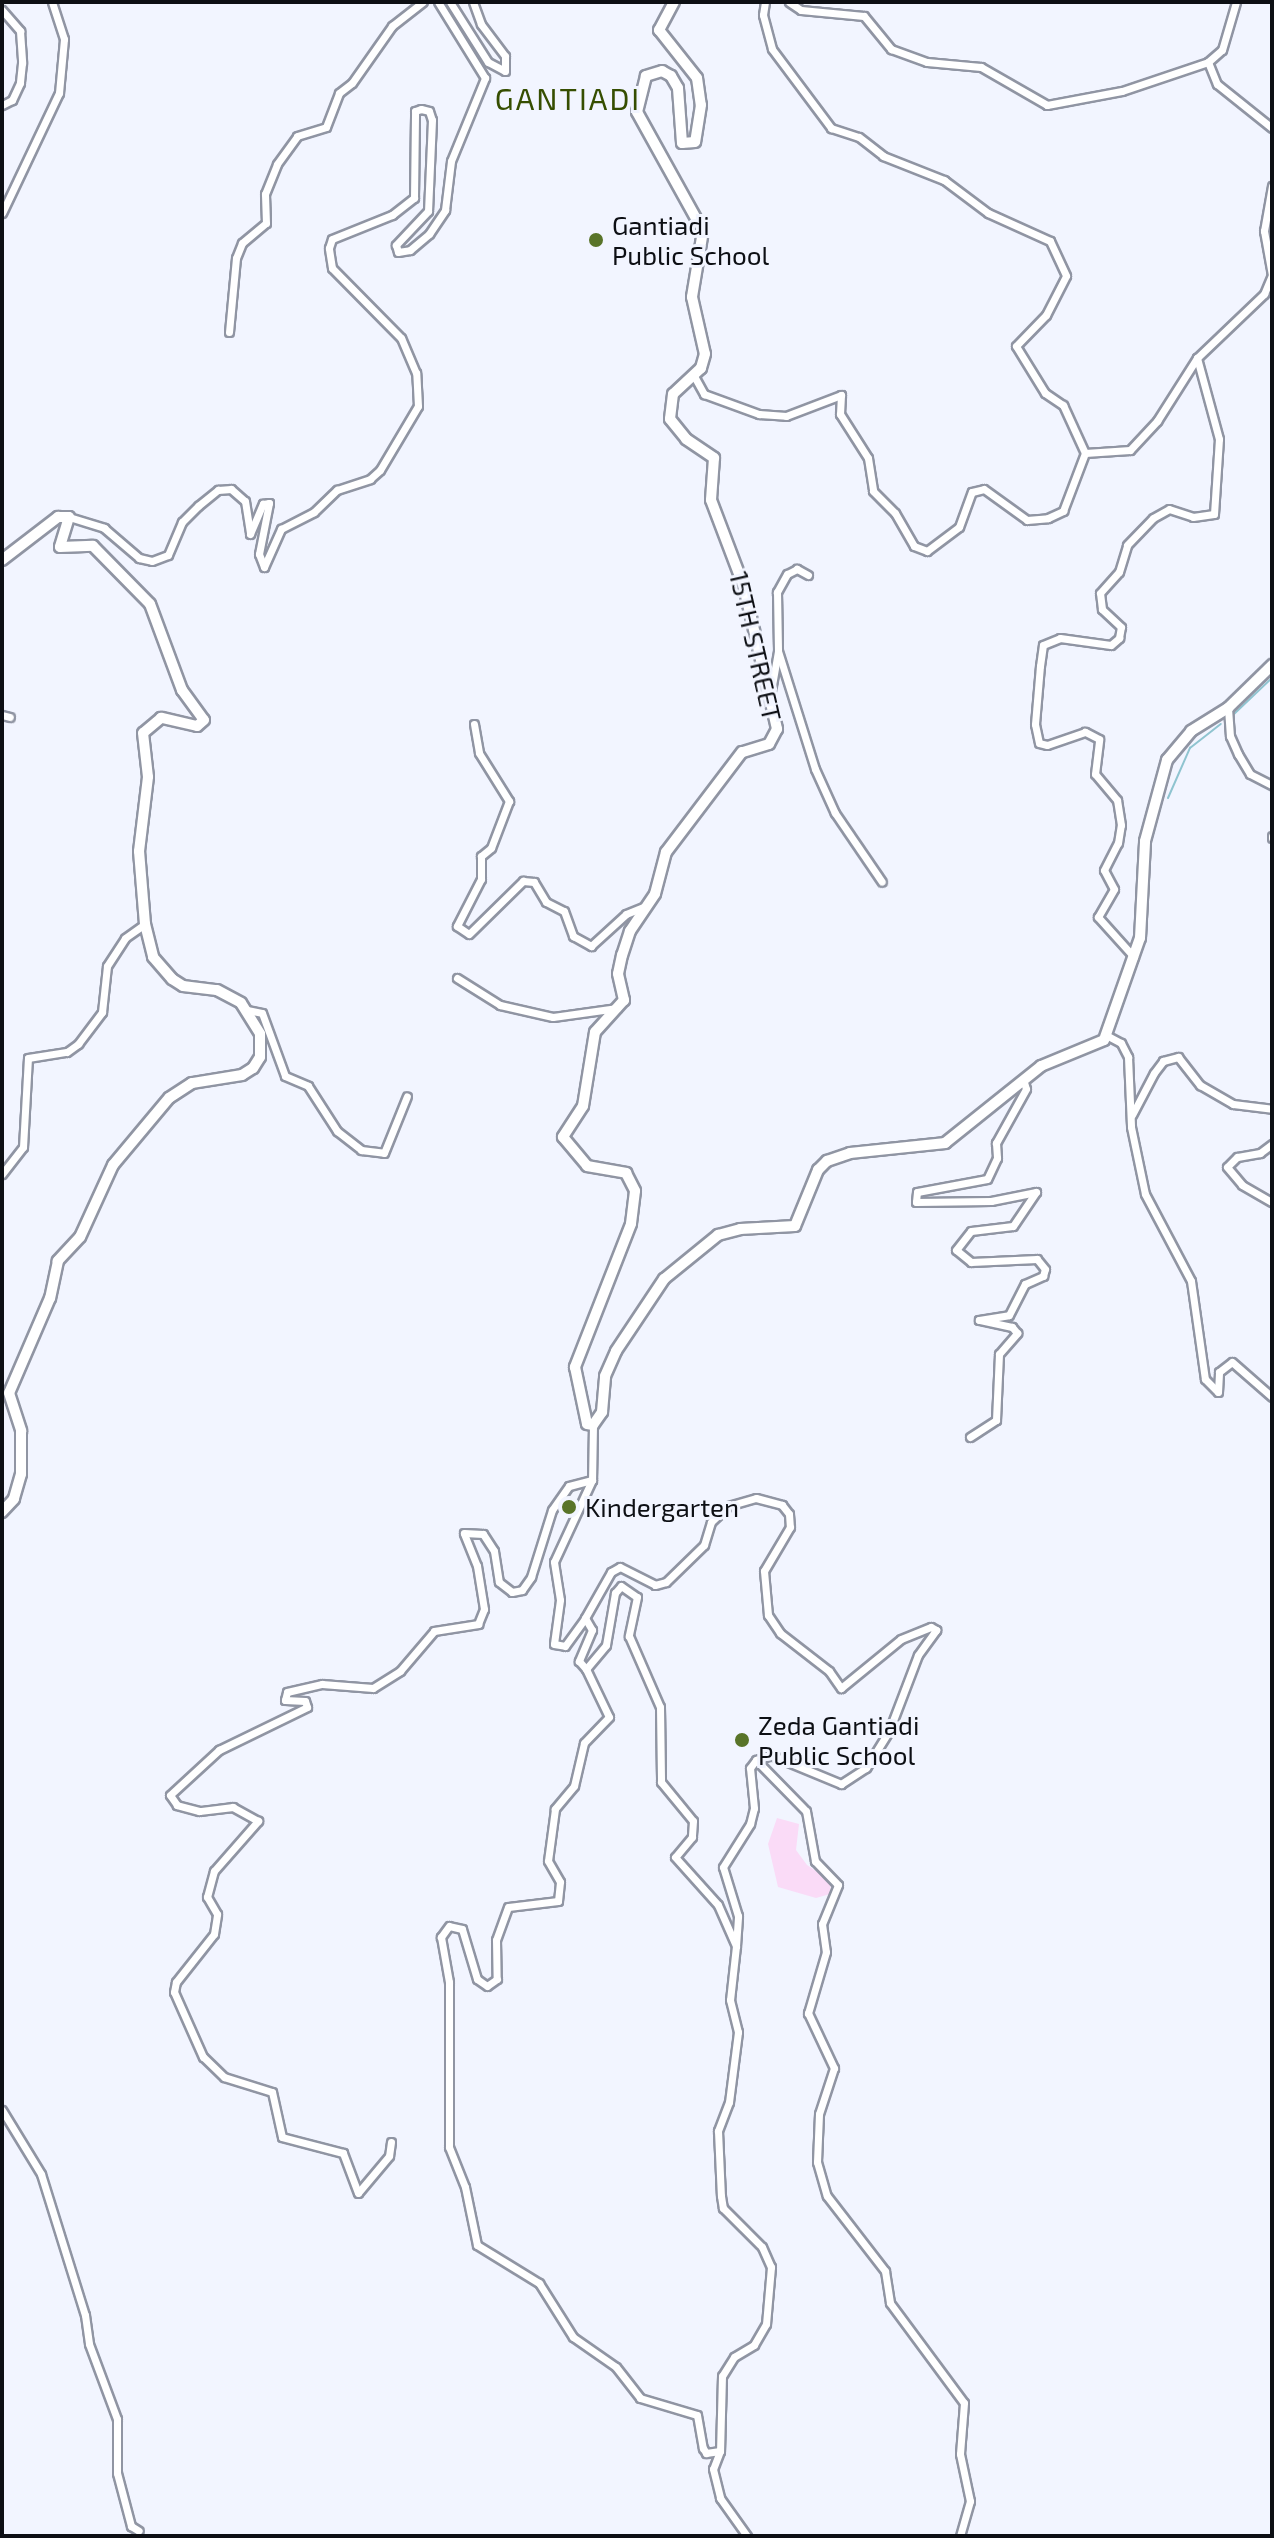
<!DOCTYPE html>
<html>
<head>
<meta charset="utf-8">
<style>
	body { margin:0 }
	#map { position:relative; width:1274px; height:2538px; overflow:hidden; background:#f2f5ff; font-family:"Exo 2",sans-serif }
	div>[style] { position:absolute }
	.green>* { inset:0; background:#fadbf7 }
	.stream>* { height:2px; margin:-1px; padding:0 1px; transform-origin:1px; border-radius:1px; background:#8fc4d0 }
	.roads { filter:drop-shadow(2px 0 #9095a3) drop-shadow(-2px 0 #9095a3) drop-shadow(0 2px #9095a3) drop-shadow(0 -2px #9095a3) }
	.street>* { height:7px; margin:-3.5px; padding:0 3.5px; transform-origin:3.5px; border-radius:3.5px; background:#fff }
	.secondary>* { height:10px; margin:-5px; padding:0 5px; transform-origin:5px; border-radius:5px; background:#fff }
	.dots>* { width:22px; height:22px; translate:-50% -50%; box-sizing:border-box; border:4px solid #f2f5ff; border-radius:50% }
	span { translate:-50% -50%; white-space:nowrap; text-align:center; line-height:1.15; -webkit-text-stroke:6px #f2f5ff; paint-order:stroke }
	.poi-label { font-size:26px; color:#0d0f14 }
	.left { translate:0 -50%; text-align:left }
	.street-label { font-size:26px; color:#0d0f14 }
	.quarter-label { font-size:30px; color:#364e01; letter-spacing:2px }
	.frame { position:absolute; inset:0; border:4px solid #0d0f14; pointer-events:none }
</style>
</head>
<body>
<div id="map">
	<div class="green">
		<div style="clip-path:polygon(777px 1818px,799px 1824px,796px 1850px,807px 1865px,831px 1881px,830px 1894px,816px 1898px,778px 1887px,768px 1844px)"></div>
	</div>
	<div class="stream">
		<div style="left:1234px;top:714px;width:52px;rotate:-43.5deg"></div>
		<div style="left:1168px;top:798px;width:55px;rotate:-66.3deg"></div>
		<div style="left:1190px;top:748px;width:39px;rotate:-38deg"></div>
	</div>
	<div class="roads">
		<div class="street">
			<div style="left:450px;top:2px;width:71px;rotate:57.7deg"></div>
			<div style="left:488px;top:62px;width:19px;rotate:28deg"></div>
			<div style="left:505px;top:71px;width:15px;rotate:-90deg"></div>
			<div style="left:505px;top:56px;width:40px;rotate:-127deg"></div>
			<div style="left:481px;top:24px;width:23px;rotate:-110deg"></div>
			<div style="left:765px;top:2px;width:13px;rotate:99deg"></div>
			<div style="left:763px;top:15px;width:35px;rotate:75deg"></div>
			<div style="left:772px;top:49px;width:99px;rotate:53.2deg"></div>
			<div style="left:831px;top:128px;width:29px;rotate:18deg"></div>
			<div style="left:859px;top:137px;width:31px;rotate:38deg"></div>
			<div style="left:883px;top:156px;width:66px;rotate:21.5deg"></div>
			<div style="left:944px;top:180px;width:55px;rotate:36.9deg"></div>
			<div style="left:988px;top:213px;width:68px;rotate:24.3deg"></div>
			<div style="left:1050px;top:241px;width:38px;rotate:65deg"></div>
			<div style="left:1066px;top:276px;width:44px;rotate:117.1deg"></div>
			<div style="left:1046px;top:315px;width:43px;rotate:134.1deg"></div>
			<div style="left:1016px;top:346px;width:55px;rotate:58.3deg"></div>
			<div style="left:1045px;top:393px;width:22px;rotate:34deg"></div>
			<div style="left:1063px;top:405px;width:53px;rotate:65.4deg"></div>
			<div style="left:789px;top:2px;width:14px;rotate:34deg"></div>
			<div style="left:801px;top:10px;width:63px;rotate:5.4deg"></div>
			<div style="left:864px;top:16px;width:43px;rotate:50.7deg"></div>
			<div style="left:891px;top:49px;width:38px;rotate:20deg"></div>
			<div style="left:927px;top:62px;width:54px;rotate:5.3deg"></div>
			<div style="left:981px;top:67px;width:76px;rotate:29.9deg"></div>
			<div style="left:1047px;top:105px;width:76px;rotate:-10.6deg"></div>
			<div style="left:1122px;top:91px;width:91px;rotate:-18.6deg"></div>
			<div style="left:1208px;top:62px;width:18px;rotate:-41deg"></div>
			<div style="left:1222px;top:50px;width:50px;rotate:-73.7deg"></div>
			<div style="left:2px;top:10px;width:28px;rotate:49deg"></div>
			<div style="left:20px;top:31px;width:32px;rotate:86deg"></div>
			<div style="left:22px;top:63px;width:20px;rotate:96deg"></div>
			<div style="left:20px;top:83px;width:19px;rotate:115deg"></div>
			<div style="left:12px;top:100px;width:11px;rotate:153deg"></div>
			<div style="left:1208px;top:62px;width:24px;rotate:68deg"></div>
			<div style="left:1217px;top:84px;width:70px;rotate:38.7deg"></div>
			<div style="left:2px;top:213px;width:133px;rotate:-64.6deg"></div>
			<div style="left:59px;top:93px;width:54px;rotate:-84.7deg"></div>
			<div style="left:64px;top:39px;width:39px;rotate:-108deg"></div>
			<div style="left:229px;top:332px;width:74px;rotate:-84.6deg"></div>
			<div style="left:236px;top:258px;width:16px;rotate:-68deg"></div>
			<div style="left:242px;top:243px;width:31px;rotate:-40deg"></div>
			<div style="left:266px;top:223px;width:29px;rotate:-92deg"></div>
			<div style="left:265px;top:194px;width:32px;rotate:-68deg"></div>
			<div style="left:277px;top:164px;width:34px;rotate:-54deg"></div>
			<div style="left:297px;top:136px;width:30px;rotate:-17deg"></div>
			<div style="left:326px;top:127px;width:36px;rotate:-69deg"></div>
			<div style="left:339px;top:93px;width:16px;rotate:-38deg"></div>
			<div style="left:352px;top:83px;width:70px;rotate:-54.9deg"></div>
			<div style="left:392px;top:26px;width:39px;rotate:-38deg"></div>
			<div style="left:694px;top:376px;width:21px;rotate:61deg"></div>
			<div style="left:704px;top:394px;width:59px;rotate:20deg"></div>
			<div style="left:759px;top:414px;width:27px;rotate:4deg"></div>
			<div style="left:786px;top:416px;width:59px;rotate:-20.9deg"></div>
			<div style="left:841px;top:395px;width:19px;rotate:93deg"></div>
			<div style="left:840px;top:414px;width:52px;rotate:57.5deg"></div>
			<div style="left:868px;top:458px;width:33px;rotate:81deg"></div>
			<div style="left:873px;top:491px;width:31px;rotate:45deg"></div>
			<div style="left:895px;top:513px;width:38px;rotate:60deg"></div>
			<div style="left:914px;top:546px;width:14px;rotate:21deg"></div>
			<div style="left:927px;top:551px;width:40px;rotate:-37deg"></div>
			<div style="left:959px;top:527px;width:37px;rotate:-70deg"></div>
			<div style="left:972px;top:492px;width:12px;rotate:-14deg"></div>
			<div style="left:984px;top:489px;width:53px;rotate:35.8deg"></div>
			<div style="left:1027px;top:520px;width:21px;rotate:-5deg"></div>
			<div style="left:1048px;top:518px;width:17px;rotate:-25deg"></div>
			<div style="left:1063px;top:511px;width:62px;rotate:-69.2deg"></div>
			<div style="left:1085px;top:453px;width:45px;rotate:-3.8deg"></div>
			<div style="left:1130px;top:450px;width:40px;rotate:-47deg"></div>
			<div style="left:1157px;top:421px;width:75px;rotate:-57.6deg"></div>
			<div style="left:1197px;top:358px;width:93px;rotate:-43.7deg"></div>
			<div style="left:1264px;top:294px;width:21px;rotate:-67deg"></div>
			<div style="left:1272px;top:275px;width:45px;rotate:-100.3deg"></div>
			<div style="left:1264px;top:231px;width:46px;rotate:-79.9deg"></div>
			<div style="left:69px;top:517px;width:37px;rotate:17deg"></div>
			<div style="left:104px;top:528px;width:46px;rotate:40.6deg"></div>
			<div style="left:139px;top:558px;width:13px;rotate:13deg"></div>
			<div style="left:152px;top:561px;width:17px;rotate:-21deg"></div>
			<div style="left:168px;top:555px;width:36px;rotate:-67deg"></div>
			<div style="left:182px;top:522px;width:23px;rotate:-45deg"></div>
			<div style="left:198px;top:506px;width:26px;rotate:-39deg"></div>
			<div style="left:218px;top:490px;width:13px;rotate:-4deg"></div>
			<div style="left:231px;top:489px;width:18px;rotate:41deg"></div>
			<div style="left:245px;top:501px;width:33px;rotate:81deg"></div>
			<div style="left:250px;top:534px;width:33px;rotate:-67deg"></div>
			<div style="left:263px;top:504px;width:6px;rotate:-9deg"></div>
			<div style="left:269px;top:503px;width:52px;rotate:101.1deg"></div>
			<div style="left:259px;top:554px;width:14px;rotate:69deg"></div>
			<div style="left:264px;top:567px;width:42px;rotate:-65.9deg"></div>
			<div style="left:281px;top:529px;width:37px;rotate:-27deg"></div>
			<div style="left:314px;top:512px;width:32px;rotate:-44deg"></div>
			<div style="left:337px;top:490px;width:35px;rotate:-18deg"></div>
			<div style="left:370px;top:479px;width:13px;rotate:-42deg"></div>
			<div style="left:380px;top:470px;width:74px;rotate:-59.3deg"></div>
			<div style="left:418px;top:406px;width:33px;rotate:-93deg"></div>
			<div style="left:416px;top:373px;width:38px;rotate:-113deg"></div>
			<div style="left:401px;top:338px;width:98px;rotate:-134.6deg"></div>
			<div style="left:332px;top:268px;width:20px;rotate:-99deg"></div>
			<div style="left:329px;top:248px;width:9px;rotate:-72deg"></div>
			<div style="left:332px;top:239px;width:65px;rotate:-21.8deg"></div>
			<div style="left:392px;top:215px;width:28px;rotate:-38deg"></div>
			<div style="left:414px;top:198px;width:87px;rotate:-89.3deg"></div>
			<div style="left:415px;top:111px;width:6px;rotate:-18deg"></div>
			<div style="left:421px;top:109px;width:8px;rotate:14deg"></div>
			<div style="left:429px;top:111px;width:9px;rotate:72deg"></div>
			<div style="left:432px;top:120px;width:91px;rotate:92.5deg"></div>
			<div style="left:428px;top:211px;width:47px;rotate:133.3deg"></div>
			<div style="left:396px;top:245px;width:7px;rotate:74deg"></div>
			<div style="left:398px;top:252px;width:12px;rotate:-9deg"></div>
			<div style="left:410px;top:250px;width:25px;rotate:-40deg"></div>
			<div style="left:429px;top:234px;width:29px;rotate:-56deg"></div>
			<div style="left:445px;top:210px;width:49px;rotate:-83deg"></div>
			<div style="left:451px;top:161px;width:90px;rotate:-67.7deg"></div>
			<div style="left:485px;top:78px;width:89px;rotate:-121.7deg"></div>
			<div style="left:808px;top:575px;width:13px;rotate:-151deg"></div>
			<div style="left:797px;top:569px;width:11px;rotate:153deg"></div>
			<div style="left:787px;top:574px;width:21px;rotate:119deg"></div>
			<div style="left:777px;top:592px;width:59px;rotate:89deg"></div>
			<div style="left:778px;top:651px;width:124px;rotate:72.6deg"></div>
			<div style="left:815px;top:769px;width:48px;rotate:65.6deg"></div>
			<div style="left:835px;top:813px;width:83px;rotate:55.7deg"></div>
			<div style="left:771px;top:691px;width:40px;rotate:-80deg"></div>
			<div style="left:1228px;top:708px;width:28px;rotate:86deg"></div>
			<div style="left:1230px;top:736px;width:20px;rotate:66deg"></div>
			<div style="left:1238px;top:754px;width:23px;rotate:59deg"></div>
			<div style="left:1250px;top:774px;width:25px;rotate:27deg"></div>
			<div style="left:2px;top:715px;width:8px;rotate:14deg"></div>
			<div style="left:474px;top:724px;width:29px;rotate:80deg"></div>
			<div style="left:479px;top:753px;width:57px;rotate:58deg"></div>
			<div style="left:509px;top:801px;width:50px;rotate:111deg"></div>
			<div style="left:491px;top:848px;width:13px;rotate:141deg"></div>
			<div style="left:481px;top:856px;width:23px;rotate:90deg"></div>
			<div style="left:481px;top:879px;width:53px;rotate:117.1deg"></div>
			<div style="left:457px;top:926px;width:14px;rotate:34deg"></div>
			<div style="left:469px;top:934px;width:76px;rotate:-44.5deg"></div>
			<div style="left:523px;top:881px;width:11px;rotate:5deg"></div>
			<div style="left:534px;top:882px;width:23px;rotate:59deg"></div>
			<div style="left:546px;top:902px;width:20px;rotate:27deg"></div>
			<div style="left:564px;top:911px;width:27px;rotate:70deg"></div>
			<div style="left:573px;top:936px;width:21px;rotate:29deg"></div>
			<div style="left:591px;top:946px;width:47px;rotate:-42.4deg"></div>
			<div style="left:626px;top:914px;width:22px;rotate:-22deg"></div>
			<div style="left:1272px;top:836px;width:2px;rotate:90deg"></div>
			<div style="left:1134px;top:957px;width:54px;rotate:-132deg"></div>
			<div style="left:1098px;top:917px;width:32px;rotate:-60deg"></div>
			<div style="left:1114px;top:889px;width:21px;rotate:-118deg"></div>
			<div style="left:1104px;top:870px;width:30px;rotate:-63deg"></div>
			<div style="left:1118px;top:843px;width:18px;rotate:-81deg"></div>
			<div style="left:1121px;top:825px;width:25px;rotate:-99deg"></div>
			<div style="left:1117px;top:800px;width:34px;rotate:-130deg"></div>
			<div style="left:1095px;top:774px;width:35px;rotate:-83deg"></div>
			<div style="left:1099px;top:739px;width:16px;rotate:-153deg"></div>
			<div style="left:1085px;top:732px;width:40px;rotate:161.1deg"></div>
			<div style="left:1047px;top:745px;width:8px;rotate:-166deg"></div>
			<div style="left:1039px;top:743px;width:19px;rotate:-102deg"></div>
			<div style="left:1035px;top:724px;width:58px;rotate:-85.1deg"></div>
			<div style="left:1040px;top:666px;width:21px;rotate:-82deg"></div>
			<div style="left:1043px;top:645px;width:18px;rotate:-22deg"></div>
			<div style="left:1060px;top:638px;width:51px;rotate:7.8deg"></div>
			<div style="left:1111px;top:645px;width:11px;rotate:-41deg"></div>
			<div style="left:1119px;top:638px;width:11px;rotate:-80deg"></div>
			<div style="left:1121px;top:627px;width:26px;rotate:-137deg"></div>
			<div style="left:1102px;top:609px;width:16px;rotate:-97deg"></div>
			<div style="left:1100px;top:593px;width:28px;rotate:-48deg"></div>
			<div style="left:1119px;top:572px;width:28px;rotate:-73deg"></div>
			<div style="left:1127px;top:545px;width:37px;rotate:-46deg"></div>
			<div style="left:1153px;top:518px;width:18px;rotate:-29deg"></div>
			<div style="left:1169px;top:509px;width:25px;rotate:18deg"></div>
			<div style="left:1193px;top:517px;width:21px;rotate:-8deg"></div>
			<div style="left:1214px;top:514px;width:75px;rotate:-86.2deg"></div>
			<div style="left:1219px;top:439px;width:84px;rotate:-105.2deg"></div>
			<div style="left:457px;top:978px;width:51px;rotate:32.1deg"></div>
			<div style="left:500px;top:1005px;width:54px;rotate:12.8deg"></div>
			<div style="left:553px;top:1017px;width:65px;rotate:-8deg"></div>
			<div style="left:247px;top:1010px;width:15px;rotate:11deg"></div>
			<div style="left:262px;top:1013px;width:67px;rotate:69.9deg"></div>
			<div style="left:285px;top:1076px;width:25px;rotate:23deg"></div>
			<div style="left:308px;top:1086px;width:54px;rotate:57.2deg"></div>
			<div style="left:337px;top:1131px;width:31px;rotate:38deg"></div>
			<div style="left:361px;top:1150px;width:23px;rotate:7deg"></div>
			<div style="left:384px;top:1153px;width:61px;rotate:-68deg"></div>
			<div style="left:1106px;top:1035px;width:17px;rotate:28deg"></div>
			<div style="left:1121px;top:1043px;width:16px;rotate:63deg"></div>
			<div style="left:1128px;top:1057px;width:70px;rotate:87.5deg"></div>
			<div style="left:1131px;top:1127px;width:68px;rotate:78.2deg"></div>
			<div style="left:1145px;top:1194px;width:98px;rotate:62.1deg"></div>
			<div style="left:1191px;top:1281px;width:99px;rotate:81.9deg"></div>
			<div style="left:1205px;top:1379px;width:18px;rotate:45deg"></div>
			<div style="left:1218px;top:1392px;width:20px;rotate:-87deg"></div>
			<div style="left:1219px;top:1372px;width:16px;rotate:-38deg"></div>
			<div style="left:1232px;top:1362px;width:53px;rotate:41.2deg"></div>
			<div style="left:1023px;top:1079px;width:10px;rotate:73deg"></div>
			<div style="left:1026px;top:1089px;width:62px;rotate:119.1deg"></div>
			<div style="left:996px;top:1143px;width:15px;rotate:86deg"></div>
			<div style="left:997px;top:1158px;width:23px;rotate:115deg"></div>
			<div style="left:987px;top:1179px;width:71px;rotate:169.5deg"></div>
			<div style="left:917px;top:1192px;width:10px;rotate:96deg"></div>
			<div style="left:916px;top:1202px;width:75px;rotate:-0.8deg"></div>
			<div style="left:991px;top:1201px;width:46px;rotate:-11.3deg"></div>
			<div style="left:1132px;top:1115px;width:47px;rotate:-62.4deg"></div>
			<div style="left:1154px;top:1073px;width:15px;rotate:-53deg"></div>
			<div style="left:1163px;top:1061px;width:16px;rotate:-15deg"></div>
			<div style="left:1178px;top:1057px;width:36px;rotate:52deg"></div>
			<div style="left:1200px;top:1085px;width:38px;rotate:30deg"></div>
			<div style="left:1233px;top:1104px;width:39px;rotate:7deg"></div>
			<div style="left:1272px;top:1144px;width:15px;rotate:143deg"></div>
			<div style="left:1260px;top:1153px;width:23px;rotate:170deg"></div>
			<div style="left:1237px;top:1157px;width:14px;rotate:135deg"></div>
			<div style="left:1227px;top:1167px;width:23px;rotate:50deg"></div>
			<div style="left:1242px;top:1185px;width:34px;rotate:30deg"></div>
			<div style="left:2px;top:1174px;width:34px;rotate:-52deg"></div>
			<div style="left:23px;top:1147px;width:89px;rotate:-86.8deg"></div>
			<div style="left:28px;top:1058px;width:39px;rotate:-9deg"></div>
			<div style="left:67px;top:1052px;width:14px;rotate:-36deg"></div>
			<div style="left:78px;top:1044px;width:40px;rotate:-53deg"></div>
			<div style="left:102px;top:1012px;width:46px;rotate:-83.8deg"></div>
			<div style="left:107px;top:966px;width:33px;rotate:-57deg"></div>
			<div style="left:125px;top:938px;width:24px;rotate:-35deg"></div>
			<div style="left:593px;top:1425px;width:55px;rotate:91deg"></div>
			<div style="left:592px;top:1480px;width:90px;rotate:114.9deg"></div>
			<div style="left:554px;top:1562px;width:38px;rotate:81deg"></div>
			<div style="left:560px;top:1600px;width:44px;rotate:97.8deg"></div>
			<div style="left:554px;top:1644px;width:11px;rotate:10deg"></div>
			<div style="left:565px;top:1646px;width:34px;rotate:-54deg"></div>
			<div style="left:585px;top:1618px;width:14px;rotate:60deg"></div>
			<div style="left:592px;top:1630px;width:34px;rotate:113deg"></div>
			<div style="left:579px;top:1661px;width:11px;rotate:49deg"></div>
			<div style="left:586px;top:1669px;width:31px;rotate:-50deg"></div>
			<div style="left:606px;top:1645px;width:53px;rotate:-80.2deg"></div>
			<div style="left:615px;top:1593px;width:9px;rotate:-49deg"></div>
			<div style="left:621px;top:1586px;width:19px;rotate:35deg"></div>
			<div style="left:637px;top:1597px;width:40px;rotate:102deg"></div>
			<div style="left:629px;top:1636px;width:77px;rotate:66.4deg"></div>
			<div style="left:660px;top:1707px;width:75px;rotate:89.2deg"></div>
			<div style="left:661px;top:1782px;width:50px;rotate:50.6deg"></div>
			<div style="left:693px;top:1821px;width:16px;rotate:94deg"></div>
			<div style="left:692px;top:1837px;width:26px;rotate:130deg"></div>
			<div style="left:675px;top:1857px;width:64px;rotate:48.1deg"></div>
			<div style="left:718px;top:1905px;width:45px;rotate:66.3deg"></div>
			<div style="left:736px;top:1946px;width:30px;rotate:-86deg"></div>
			<div style="left:738px;top:1916px;width:51px;rotate:-107deg"></div>
			<div style="left:723px;top:1867px;width:51px;rotate:-57.9deg"></div>
			<div style="left:750px;top:1824px;width:16px;rotate:-76deg"></div>
			<div style="left:754px;top:1808px;width:40px;rotate:-95.7deg"></div>
			<div style="left:750px;top:1768px;width:10px;rotate:-53deg"></div>
			<div style="left:756px;top:1760px;width:71px;rotate:45.6deg"></div>
			<div style="left:806px;top:1811px;width:51px;rotate:79.8deg"></div>
			<div style="left:815px;top:1861px;width:33px;rotate:46deg"></div>
			<div style="left:838px;top:1885px;width:42px;rotate:112.3deg"></div>
			<div style="left:822px;top:1924px;width:28px;rotate:82deg"></div>
			<div style="left:826px;top:1952px;width:64px;rotate:106.4deg"></div>
			<div style="left:808px;top:2013px;width:61px;rotate:64.7deg"></div>
			<div style="left:834px;top:2068px;width:48px;rotate:108.1deg"></div>
			<div style="left:819px;top:2114px;width:48px;rotate:92.4deg"></div>
			<div style="left:817px;top:2162px;width:35px;rotate:74deg"></div>
			<div style="left:827px;top:2196px;width:95px;rotate:52.3deg"></div>
			<div style="left:885px;top:2271px;width:32px;rotate:81deg"></div>
			<div style="left:890px;top:2303px;width:124px;rotate:53.5deg"></div>
			<div style="left:964px;top:2403px;width:51px;rotate:94.5deg"></div>
			<div style="left:960px;top:2454px;width:48px;rotate:78deg"></div>
			<div style="left:970px;top:2501px;width:36px;rotate:106deg"></div>
			<div style="left:970px;top:1437px;width:31px;rotate:-33deg"></div>
			<div style="left:996px;top:1420px;width:66px;rotate:-87.4deg"></div>
			<div style="left:999px;top:1354px;width:28px;rotate:-49deg"></div>
			<div style="left:1017px;top:1333px;width:8px;rotate:-130deg"></div>
			<div style="left:1012px;top:1327px;width:34px;rotate:-168deg"></div>
			<div style="left:979px;top:1320px;width:30px;rotate:-9deg"></div>
			<div style="left:1009px;top:1315px;width:35px;rotate:-63deg"></div>
			<div style="left:1025px;top:1284px;width:20px;rotate:-24deg"></div>
			<div style="left:1043px;top:1276px;width:7px;rotate:-74deg"></div>
			<div style="left:1045px;top:1269px;width:13px;rotate:-129deg"></div>
			<div style="left:1037px;top:1259px;width:66px;rotate:177.4deg"></div>
			<div style="left:971px;top:1262px;width:19px;rotate:-141deg"></div>
			<div style="left:956px;top:1250px;width:24px;rotate:-52deg"></div>
			<div style="left:971px;top:1231px;width:42px;rotate:-6.8deg"></div>
			<div style="left:1013px;top:1226px;width:41px;rotate:-55.9deg"></div>
			<div style="left:585px;top:1618px;width:53px;rotate:-60.5deg"></div>
			<div style="left:611px;top:1572px;width:10px;rotate:-29deg"></div>
			<div style="left:620px;top:1567px;width:39px;rotate:27deg"></div>
			<div style="left:655px;top:1585px;width:11px;rotate:-15deg"></div>
			<div style="left:666px;top:1582px;width:53px;rotate:-44.2deg"></div>
			<div style="left:704px;top:1545px;width:24px;rotate:-73deg"></div>
			<div style="left:711px;top:1522px;width:23px;rotate:-43deg"></div>
			<div style="left:728px;top:1506px;width:29px;rotate:-16deg"></div>
			<div style="left:756px;top:1498px;width:27px;rotate:15deg"></div>
			<div style="left:782px;top:1505px;width:11px;rotate:52deg"></div>
			<div style="left:789px;top:1514px;width:13px;rotate:86deg"></div>
			<div style="left:790px;top:1527px;width:51px;rotate:120.6deg"></div>
			<div style="left:764px;top:1571px;width:44px;rotate:84.8deg"></div>
			<div style="left:768px;top:1615px;width:22px;rotate:56deg"></div>
			<div style="left:780px;top:1633px;width:62px;rotate:37.8deg"></div>
			<div style="left:829px;top:1671px;width:21px;rotate:55deg"></div>
			<div style="left:841px;top:1688px;width:77px;rotate:-39.2deg"></div>
			<div style="left:901px;top:1639px;width:32px;rotate:-22deg"></div>
			<div style="left:931px;top:1627px;width:6px;rotate:31deg"></div>
			<div style="left:586px;top:1669px;width:53px;rotate:64.4deg"></div>
			<div style="left:609px;top:1717px;width:36px;rotate:134deg"></div>
			<div style="left:584px;top:1743px;width:44px;rotate:103.1deg"></div>
			<div style="left:574px;top:1786px;width:30px;rotate:130deg"></div>
			<div style="left:555px;top:1809px;width:52px;rotate:97.7deg"></div>
			<div style="left:548px;top:1861px;width:24px;rotate:60deg"></div>
			<div style="left:560px;top:1882px;width:19px;rotate:96deg"></div>
			<div style="left:558px;top:1901px;width:50px;rotate:173.2deg"></div>
			<div style="left:508px;top:1907px;width:35px;rotate:110deg"></div>
			<div style="left:496px;top:1940px;width:39px;rotate:89deg"></div>
			<div style="left:497px;top:1979px;width:12px;rotate:145deg"></div>
			<div style="left:487px;top:1986px;width:12px;rotate:-145deg"></div>
			<div style="left:477px;top:1979px;width:52px;rotate:-106.7deg"></div>
			<div style="left:462px;top:1929px;width:13px;rotate:-167deg"></div>
			<div style="left:449px;top:1926px;width:14px;rotate:126deg"></div>
			<div style="left:441px;top:1937px;width:46px;rotate:79.9deg"></div>
			<div style="left:449px;top:1982px;width:165px;rotate:90deg"></div>
			<div style="left:449px;top:2147px;width:43px;rotate:68.2deg"></div>
			<div style="left:465px;top:2187px;width:59px;rotate:78.3deg"></div>
			<div style="left:477px;top:2245px;width:73px;rotate:31.5deg"></div>
			<div style="left:539px;top:2283px;width:64px;rotate:57.8deg"></div>
			<div style="left:573px;top:2337px;width:52px;rotate:34.9deg"></div>
			<div style="left:616px;top:2367px;width:39px;rotate:52deg"></div>
			<div style="left:640px;top:2398px;width:59px;rotate:16.6deg"></div>
			<div style="left:697px;top:2415px;width:34px;rotate:80deg"></div>
			<div style="left:703px;top:2448px;width:6px;rotate:59deg"></div>
			<div style="left:706px;top:2453px;width:14px;rotate:-8deg"></div>
			<div style="left:756px;top:1760px;width:16px;rotate:-18deg"></div>
			<div style="left:771px;top:1755px;width:76px;rotate:22.5deg"></div>
			<div style="left:841px;top:1784px;width:30px;rotate:-33deg"></div>
			<div style="left:866px;top:1768px;width:44px;rotate:-58.1deg"></div>
			<div style="left:889px;top:1731px;width:81px;rotate:-69.1deg"></div>
			<div style="left:918px;top:1655px;width:31px;rotate:-54deg"></div>
			<div style="left:736px;top:1946px;width:54px;rotate:96.3deg"></div>
			<div style="left:730px;top:2000px;width:33px;rotate:76deg"></div>
			<div style="left:738px;top:2032px;width:71px;rotate:97.3deg"></div>
			<div style="left:729px;top:2102px;width:31px;rotate:111deg"></div>
			<div style="left:718px;top:2131px;width:65px;rotate:87.4deg"></div>
			<div style="left:721px;top:2196px;width:12px;rotate:81deg"></div>
			<div style="left:723px;top:2208px;width:55px;rotate:45deg"></div>
			<div style="left:762px;top:2247px;width:22px;rotate:66deg"></div>
			<div style="left:771px;top:2267px;width:57px;rotate:95deg"></div>
			<div style="left:766px;top:2324px;width:24px;rotate:120deg"></div>
			<div style="left:754px;top:2345px;width:23px;rotate:149deg"></div>
			<div style="left:734px;top:2357px;width:22px;rotate:122deg"></div>
			<div style="left:722px;top:2376px;width:75px;rotate:91.5deg"></div>
			<div style="left:720px;top:2451px;width:19px;rotate:111deg"></div>
			<div style="left:713px;top:2469px;width:30px;rotate:76deg"></div>
			<div style="left:720px;top:2498px;width:47px;rotate:54.6deg"></div>
			<div style="left:2px;top:2110px;width:75px;rotate:58.6deg"></div>
			<div style="left:41px;top:2174px;width:148px;rotate:72.7deg"></div>
			<div style="left:85px;top:2315px;width:29px;rotate:82deg"></div>
			<div style="left:89px;top:2344px;width:80px;rotate:69.5deg"></div>
			<div style="left:117px;top:2419px;width:54px;rotate:90deg"></div>
			<div style="left:117px;top:2473px;width:55px;rotate:75.2deg"></div>
			<div style="left:131px;top:2526px;width:9px;rotate:32deg"></div>
			<div style="left:391px;top:2142px;width:14px;rotate:98deg"></div>
			<div style="left:389px;top:2156px;width:48px;rotate:130deg"></div>
			<div style="left:358px;top:2193px;width:43px;rotate:-110.6deg"></div>
			<div style="left:343px;top:2153px;width:63px;rotate:-165.3deg"></div>
			<div style="left:282px;top:2137px;width:46px;rotate:-102.5deg"></div>
			<div style="left:272px;top:2092px;width:50px;rotate:-162.6deg"></div>
			<div style="left:224px;top:2077px;width:29px;rotate:-136deg"></div>
			<div style="left:203px;top:2057px;width:71px;rotate:-114deg"></div>
			<div style="left:174px;top:1992px;width:10px;rotate:-79deg"></div>
			<div style="left:176px;top:1982px;width:61px;rotate:-51.6deg"></div>
			<div style="left:214px;top:1934px;width:20px;rotate:-81deg"></div>
			<div style="left:217px;top:1914px;width:20px;rotate:-120deg"></div>
			<div style="left:207px;top:1897px;width:27px;rotate:-75deg"></div>
			<div style="left:214px;top:1871px;width:67px;rotate:-48.7deg"></div>
			<div style="left:258px;top:1821px;width:29px;rotate:-151deg"></div>
			<div style="left:233px;top:1807px;width:34px;rotate:173deg"></div>
			<div style="left:199px;top:1811px;width:23px;rotate:-165deg"></div>
			<div style="left:177px;top:1805px;width:12px;rotate:-125deg"></div>
			<div style="left:170px;top:1795px;width:67px;rotate:-42.6deg"></div>
			<div style="left:219px;top:1750px;width:98px;rotate:-26deg"></div>
			<div style="left:307px;top:1707px;width:6px;rotate:-108deg"></div>
			<div style="left:305px;top:1701px;width:20px;rotate:-177deg"></div>
			<div style="left:285px;top:1700px;width:8px;rotate:-76deg"></div>
			<div style="left:287px;top:1692px;width:36px;rotate:-13deg"></div>
			<div style="left:322px;top:1684px;width:51px;rotate:4.5deg"></div>
			<div style="left:373px;top:1688px;width:32px;rotate:-32deg"></div>
			<div style="left:400px;top:1671px;width:52px;rotate:-49.6deg"></div>
			<div style="left:434px;top:1631px;width:45px;rotate:-9deg"></div>
			<div style="left:478px;top:1624px;width:16px;rotate:-68deg"></div>
			<div style="left:484px;top:1609px;width:44px;rotate:-99.2deg"></div>
			<div style="left:477px;top:1566px;width:35px;rotate:-112deg"></div>
			<div style="left:464px;top:1533px;width:19px;rotate:3deg"></div>
			<div style="left:483px;top:1534px;width:20px;rotate:57deg"></div>
			<div style="left:494px;top:1551px;width:31px;rotate:81deg"></div>
			<div style="left:499px;top:1582px;width:16px;rotate:38deg"></div>
			<div style="left:512px;top:1592px;width:10px;rotate:-11deg"></div>
			<div style="left:522px;top:1590px;width:16px;rotate:-55deg"></div>
			<div style="left:531px;top:1577px;width:70px;rotate:-72.6deg"></div>
			<div style="left:552px;top:1510px;width:29px;rotate:-55deg"></div>
			<div style="left:569px;top:1486px;width:24px;rotate:-15deg"></div>
		</div>
		<div class="secondary">
			<div style="left:674px;top:2px;width:32px;rotate:118deg"></div>
			<div style="left:659px;top:30px;width:61px;rotate:51.6deg"></div>
			<div style="left:697px;top:78px;width:27px;rotate:82deg"></div>
			<div style="left:701px;top:105px;width:37px;rotate:99deg"></div>
			<div style="left:695px;top:142px;width:13px;rotate:176deg"></div>
			<div style="left:682px;top:143px;width:55px;rotate:-94.2deg"></div>
			<div style="left:678px;top:88px;width:14px;rotate:-120deg"></div>
			<div style="left:671px;top:76px;width:10px;rotate:-151deg"></div>
			<div style="left:662px;top:71px;width:17px;rotate:163deg"></div>
			<div style="left:646px;top:76px;width:37px;rotate:104deg"></div>
			<div style="left:637px;top:112px;width:136px;rotate:61deg"></div>
			<div style="left:703px;top:231px;width:67px;rotate:99.5deg"></div>
			<div style="left:692px;top:297px;width:58px;rotate:77.2deg"></div>
			<div style="left:705px;top:354px;width:15px;rotate:106deg"></div>
			<div style="left:701px;top:368px;width:38px;rotate:137deg"></div>
			<div style="left:673px;top:394px;width:25px;rotate:97deg"></div>
			<div style="left:670px;top:419px;width:26px;rotate:51deg"></div>
			<div style="left:686px;top:439px;width:34px;rotate:34deg"></div>
			<div style="left:714px;top:458px;width:42px;rotate:94.1deg"></div>
			<div style="left:711px;top:500px;width:93px;rotate:69.2deg"></div>
			<div style="left:744px;top:587px;width:146px;rotate:76.9deg"></div>
			<div style="left:777px;top:729px;width:17px;rotate:118deg"></div>
			<div style="left:769px;top:744px;width:28px;rotate:163deg"></div>
			<div style="left:742px;top:752px;width:126px;rotate:127.2deg"></div>
			<div style="left:666px;top:852px;width:43px;rotate:104.7deg"></div>
			<div style="left:655px;top:894px;width:45px;rotate:124deg"></div>
			<div style="left:630px;top:931px;width:25px;rotate:108deg"></div>
			<div style="left:622px;top:955px;width:19px;rotate:102deg"></div>
			<div style="left:618px;top:974px;width:27px;rotate:77deg"></div>
			<div style="left:624px;top:1000px;width:43px;rotate:132.2deg"></div>
			<div style="left:595px;top:1032px;width:75px;rotate:99.2deg"></div>
			<div style="left:583px;top:1106px;width:37px;rotate:123deg"></div>
			<div style="left:563px;top:1137px;width:38px;rotate:50deg"></div>
			<div style="left:587px;top:1166px;width:40px;rotate:10deg"></div>
			<div style="left:626px;top:1173px;width:20px;rotate:63deg"></div>
			<div style="left:635px;top:1191px;width:33px;rotate:97deg"></div>
			<div style="left:631px;top:1224px;width:154px;rotate:111.4deg"></div>
			<div style="left:575px;top:1367px;width:58px;rotate:78.1deg"></div>
			<div style="left:587px;top:1424px;width:6px;rotate:9deg"></div>
			<div style="left:593px;top:1425px;width:16px;rotate:-55deg"></div>
			<div style="left:602px;top:1412px;width:36px;rotate:-85deg"></div>
			<div style="left:605px;top:1376px;width:27px;rotate:-66deg"></div>
			<div style="left:616px;top:1351px;width:87px;rotate:-56.3deg"></div>
			<div style="left:664px;top:1279px;width:70px;rotate:-39.2deg"></div>
			<div style="left:718px;top:1235px;width:23px;rotate:-15deg"></div>
			<div style="left:740px;top:1229px;width:55px;rotate:-3.1deg"></div>
			<div style="left:795px;top:1226px;width:61px;rotate:-67.7deg"></div>
			<div style="left:818px;top:1170px;width:13px;rotate:-45deg"></div>
			<div style="left:827px;top:1161px;width:24px;rotate:-19deg"></div>
			<div style="left:850px;top:1153px;width:96px;rotate:-6deg"></div>
			<div style="left:945px;top:1143px;width:123px;rotate:-38.7deg"></div>
			<div style="left:1041px;top:1066px;width:68px;rotate:-22.4deg"></div>
			<div style="left:1104px;top:1040px;width:108px;rotate:-70.6deg"></div>
			<div style="left:1140px;top:938px;width:97px;rotate:-87deg"></div>
			<div style="left:1145px;top:841px;width:84px;rotate:-74.8deg"></div>
			<div style="left:1167px;top:760px;width:38px;rotate:-50deg"></div>
			<div style="left:1191px;top:731px;width:44px;rotate:-31.9deg"></div>
			<div style="left:1228px;top:708px;width:62px;rotate:-44.3deg"></div>
			<div style="left:2px;top:560px;width:71px;rotate:-37.5deg"></div>
			<div style="left:58px;top:517px;width:11px"></div>
			<div style="left:69px;top:517px;width:31px;rotate:107deg"></div>
			<div style="left:60px;top:547px;width:33px;rotate:-2deg"></div>
			<div style="left:93px;top:546px;width:81px;rotate:45.5deg"></div>
			<div style="left:150px;top:604px;width:92px;rotate:69.6deg"></div>
			<div style="left:182px;top:690px;width:37px;rotate:54deg"></div>
			<div style="left:204px;top:720px;width:9px;rotate:139deg"></div>
			<div style="left:197px;top:726px;width:37px;rotate:-167deg"></div>
			<div style="left:161px;top:718px;width:23px;rotate:140deg"></div>
			<div style="left:143px;top:733px;width:44px;rotate:83.5deg"></div>
			<div style="left:148px;top:777px;width:75px;rotate:96.9deg"></div>
			<div style="left:139px;top:851px;width:73px;rotate:85.3deg"></div>
			<div style="left:145px;top:924px;width:34px;rotate:76deg"></div>
			<div style="left:153px;top:957px;width:29px;rotate:49deg"></div>
			<div style="left:172px;top:979px;width:13px;rotate:32deg"></div>
			<div style="left:183px;top:986px;width:34px;rotate:7deg"></div>
			<div style="left:217px;top:990px;width:27px;rotate:28deg"></div>
			<div style="left:241px;top:1003px;width:36px;rotate:58deg"></div>
			<div style="left:260px;top:1034px;width:23px;rotate:90deg"></div>
			<div style="left:260px;top:1057px;width:13px;rotate:122deg"></div>
			<div style="left:253px;top:1068px;width:13px;rotate:148deg"></div>
			<div style="left:242px;top:1075px;width:51px;rotate:170.9deg"></div>
			<div style="left:192px;top:1083px;width:27px;rotate:147deg"></div>
			<div style="left:169px;top:1098px;width:87px;rotate:129.9deg"></div>
			<div style="left:113px;top:1165px;width:79px;rotate:114.6deg"></div>
			<div style="left:80px;top:1237px;width:33px;rotate:133deg"></div>
			<div style="left:58px;top:1261px;width:38px;rotate:102deg"></div>
			<div style="left:50px;top:1298px;width:103px;rotate:113.3deg"></div>
			<div style="left:9px;top:1393px;width:40px;rotate:72deg"></div>
			<div style="left:21px;top:1431px;width:43px;rotate:90deg"></div>
			<div style="left:21px;top:1474px;width:26px;rotate:106deg"></div>
			<div style="left:14px;top:1499px;width:18px;rotate:133deg"></div>
		</div>
	</div>
	<div class="dots">
		<div style="left:596px;top:240px;background:#597429"></div>
		<div style="left:569px;top:1507px;background:#597429"></div>
		<div style="left:742px;top:1740px;background:#597429"></div>
	</div>
	<div class="poi-label">
		<span class="left" style="left:612px;top:240px">Gantiadi<br>Public School</span>
		<span class="left" style="left:585px;top:1507px">Kindergarten</span>
		<span class="left" style="left:758px;top:1740px">Zeda Gantiadi<br>Public School</span>
	</div>
	<div class="street-label">
		<span style="left:756px;top:646px;rotate:77deg">15TH STREET</span>
	</div>
	<div class="quarter-label">
		<span style="left:568px;top:98px">GANTIADI</span>
	</div>
	<div class="frame"></div>
</div>
</body>
</html>
